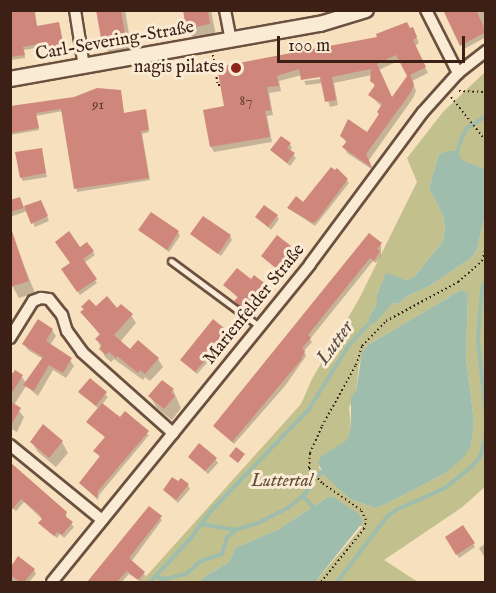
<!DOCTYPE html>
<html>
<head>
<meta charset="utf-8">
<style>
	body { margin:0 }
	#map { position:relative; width:496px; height:593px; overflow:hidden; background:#f7e0be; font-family:"IM FELL English",serif }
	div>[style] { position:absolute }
	.green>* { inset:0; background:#c2c18e }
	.water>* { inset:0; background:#9ebdad }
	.shadow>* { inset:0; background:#0003 }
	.stream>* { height:4px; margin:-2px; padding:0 2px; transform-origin:2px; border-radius:2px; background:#9ebdad }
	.building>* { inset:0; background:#d0877b }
	.path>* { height:2px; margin-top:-1px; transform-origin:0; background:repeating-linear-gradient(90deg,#3c2016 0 1.5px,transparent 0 4.5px) }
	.roads { filter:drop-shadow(2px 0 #6b5040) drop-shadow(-2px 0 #6b5040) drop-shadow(0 2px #6b5040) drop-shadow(0 -2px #6b5040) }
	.lane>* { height:5px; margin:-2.5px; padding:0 2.5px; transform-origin:2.5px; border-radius:2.5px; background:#faebd5 }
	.street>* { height:10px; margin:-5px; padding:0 5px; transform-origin:5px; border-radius:5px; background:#faebd5 }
	.secondary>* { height:14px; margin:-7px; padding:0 7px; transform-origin:7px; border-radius:7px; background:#faebd5 }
	.dots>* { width:16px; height:16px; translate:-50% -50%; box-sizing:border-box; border:3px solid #faebd5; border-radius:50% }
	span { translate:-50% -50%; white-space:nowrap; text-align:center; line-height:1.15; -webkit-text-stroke:6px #faebd5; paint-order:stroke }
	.number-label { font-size:15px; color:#613a2f }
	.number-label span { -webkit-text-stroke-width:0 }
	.street-label { font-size:18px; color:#3c2016 }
	.poi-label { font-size:18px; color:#3c2016 }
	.right { translate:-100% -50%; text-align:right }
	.park-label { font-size:18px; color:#64503a; font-style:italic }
	.water-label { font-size:20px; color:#594f43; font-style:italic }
	.frame { position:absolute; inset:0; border:12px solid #3c2016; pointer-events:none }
	.scale { position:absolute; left:277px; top:36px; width:188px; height:27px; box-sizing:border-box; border:3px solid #3c2016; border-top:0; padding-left:8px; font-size:18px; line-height:21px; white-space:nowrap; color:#3c2016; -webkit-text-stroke:4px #faebd5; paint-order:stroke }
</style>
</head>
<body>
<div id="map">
	<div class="green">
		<div style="clip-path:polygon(evenodd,485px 72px,485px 169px,439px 154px,429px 188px,443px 215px,445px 228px,443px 241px,415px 276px,407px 280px,387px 274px,377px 293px,377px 304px,369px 317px,392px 304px,400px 303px,406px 297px,431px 285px,471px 258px,477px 250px,485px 215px,485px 487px,461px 508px,384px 560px,418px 582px,315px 582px,362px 527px,326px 498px,279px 529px,235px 548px,229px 562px,204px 577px,200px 582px,141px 582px,301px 404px,312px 379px,359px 299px,417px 182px,407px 158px,443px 112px,485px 72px,461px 290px,468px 293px,466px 358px,474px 421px,471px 445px,444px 474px,386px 504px,375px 508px,350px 499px,319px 468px,321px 456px,347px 441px,351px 426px,349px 408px,356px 391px,359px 365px,368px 345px,461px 290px)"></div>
	</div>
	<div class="water">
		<div style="clip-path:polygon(448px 151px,455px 151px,460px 154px,461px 160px,485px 169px,485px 215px,477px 250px,471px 258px,431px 285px,406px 297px,400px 303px,392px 304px,375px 323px,370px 323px,369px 317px,377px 304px,377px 294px,386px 273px,407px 280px,415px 276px,443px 241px,445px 228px,443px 215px,429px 188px,439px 154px)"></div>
		<div style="clip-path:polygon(461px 290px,468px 293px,466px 358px,474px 421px,471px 445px,465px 456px,444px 474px,386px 504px,375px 508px,350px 499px,325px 476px,318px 463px,321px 456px,347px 440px,351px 426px,351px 397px,356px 391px,362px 353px,368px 345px)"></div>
		<div style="clip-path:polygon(333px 497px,359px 514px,363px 522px,315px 582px,200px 582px,204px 577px,229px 562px,235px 548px,279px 529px,326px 498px)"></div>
	</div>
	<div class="shadow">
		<div style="clip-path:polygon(10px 10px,35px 10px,37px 27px,60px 27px,64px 51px,48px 54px,46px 46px,24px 50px,25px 58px,10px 60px)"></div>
		<div style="clip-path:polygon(97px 10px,125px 10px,132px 51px,110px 55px,103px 43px)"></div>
		<div style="clip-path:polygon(184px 10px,211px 10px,216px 36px,194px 40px,187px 28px)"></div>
		<div style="clip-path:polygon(445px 10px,486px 10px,486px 25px,482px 27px,486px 37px,464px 49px)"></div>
		<div style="clip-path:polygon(evenodd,413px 28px,419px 43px,415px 46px,428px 73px,412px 81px,416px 91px,413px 98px,369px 160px,373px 170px,347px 153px,344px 147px,347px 143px,341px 136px,367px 134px,380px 115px,382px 107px,370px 95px,375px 87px,372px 75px,334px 83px,338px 105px,330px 107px,323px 83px,306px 85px,304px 81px,328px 78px,302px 75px,279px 81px,281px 91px,269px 93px,273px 115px,267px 116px,272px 142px,214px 152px,211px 147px,226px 107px,219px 68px,379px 39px,413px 28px,400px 60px,408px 76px,392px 99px,379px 70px,400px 60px)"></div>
		<div style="clip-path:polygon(121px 94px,124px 115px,146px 114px,149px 132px,142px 134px,150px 180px,77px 192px,63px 111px,36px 116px,39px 130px,10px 135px,10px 108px)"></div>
		<div style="clip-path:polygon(290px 144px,292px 148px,290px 151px,296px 158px,290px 166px,271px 150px)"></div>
		<div style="clip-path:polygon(41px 149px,47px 177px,23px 181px,21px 177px)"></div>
		<div style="clip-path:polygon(346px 180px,349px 183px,315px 226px,288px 208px,304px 204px)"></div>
		<div style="clip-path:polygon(41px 201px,49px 221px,35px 227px,27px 211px,10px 217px,10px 202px,24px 208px)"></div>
		<div style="clip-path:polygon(277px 216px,279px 219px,271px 230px,257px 217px)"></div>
		<div style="clip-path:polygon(140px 230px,178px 232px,180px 236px,169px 252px)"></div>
		<div style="clip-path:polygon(192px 234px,230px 236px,232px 240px,221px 256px)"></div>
		<div style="clip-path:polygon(12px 236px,35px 293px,19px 298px,10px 282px)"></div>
		<div style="clip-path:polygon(381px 244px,381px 256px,376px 263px,373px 261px,310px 339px,312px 342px,304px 351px,306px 356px,285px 386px,234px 444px,215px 426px)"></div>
		<div style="clip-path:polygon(290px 247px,292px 250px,287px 257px,289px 261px,280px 272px,263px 256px)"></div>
		<div style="clip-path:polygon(80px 249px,93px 252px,95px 255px,84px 263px,97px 283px,80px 295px,65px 273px)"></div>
		<div style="clip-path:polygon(252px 281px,266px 286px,268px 290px,258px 303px,259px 308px,254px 308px,250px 314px,238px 305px,236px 301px,238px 298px,225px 285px)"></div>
		<div style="clip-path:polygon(96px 308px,117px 310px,131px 315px,136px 323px,120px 342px,131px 351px,158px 359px,163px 367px,150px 381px,145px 377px,143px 380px,114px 359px,111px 362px,105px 357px,97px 339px,100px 335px,82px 312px)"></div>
		<div style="clip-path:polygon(213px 322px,230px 337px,197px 374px,182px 360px)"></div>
		<div style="clip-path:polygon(52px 330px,56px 336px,50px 345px,70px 360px,74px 366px,66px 378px,53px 370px,38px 396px,26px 386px,14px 405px,24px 417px,17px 432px,10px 428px,10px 372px,22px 377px,26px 383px,43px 359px,28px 350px,24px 344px)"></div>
		<div style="clip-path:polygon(90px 380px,108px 397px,102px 405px,120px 419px,149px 435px,99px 495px,98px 500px,80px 483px,101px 458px,95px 451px,106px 438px,88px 422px,99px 409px,80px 392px)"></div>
		<div style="clip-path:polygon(173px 390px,181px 408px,172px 420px,157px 408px,150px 396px)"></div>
		<div style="clip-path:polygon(32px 442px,62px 442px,68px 453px,56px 467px,38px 452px)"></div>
		<div style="clip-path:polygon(190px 457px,215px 459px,218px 463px,208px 474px)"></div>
		<div style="clip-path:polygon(10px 464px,66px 513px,67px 519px,74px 527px,64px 538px,60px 534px,57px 538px,42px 526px,43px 520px,24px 502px,16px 511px,10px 506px)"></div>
		<div style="clip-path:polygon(188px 485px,190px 489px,178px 503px,164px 490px)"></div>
		<div style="clip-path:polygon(149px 508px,162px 520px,131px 562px,146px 576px,141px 582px,129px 574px,122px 582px,89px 582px)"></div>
		<div style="clip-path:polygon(463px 527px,475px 547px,459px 558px,447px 538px)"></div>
		<div style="clip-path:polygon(485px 544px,486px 545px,485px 558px,479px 548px)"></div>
		<div style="clip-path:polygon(10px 570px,34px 570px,36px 574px,29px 582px,10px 582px)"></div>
	</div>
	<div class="stream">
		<div style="left:455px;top:156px;width:29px;rotate:-68deg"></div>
		<div style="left:466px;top:129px;width:24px;rotate:-33deg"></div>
		<div style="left:486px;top:278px;width:12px;rotate:110deg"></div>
		<div style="left:482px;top:289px;width:49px;rotate:94.7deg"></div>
		<div style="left:478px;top:338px;width:77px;rotate:84.1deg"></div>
		<div style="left:319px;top:475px;width:4px;rotate:-45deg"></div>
		<div style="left:303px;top:496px;width:16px;rotate:47deg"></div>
		<div style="left:201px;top:524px;width:35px;rotate:10deg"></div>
		<div style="left:235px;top:530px;width:24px;rotate:-17deg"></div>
		<div style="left:258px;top:523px;width:34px;rotate:-27deg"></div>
		<div style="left:288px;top:508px;width:19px;rotate:-39deg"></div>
		<div style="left:303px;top:496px;width:14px;rotate:-51deg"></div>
		<div style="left:156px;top:577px;width:9px;rotate:13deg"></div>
		<div style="left:165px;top:579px;width:3px;rotate:90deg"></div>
		<div style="left:165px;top:579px;width:22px;rotate:-13deg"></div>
		<div style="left:186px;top:574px;width:20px;rotate:-41deg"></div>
		<div style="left:201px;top:561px;width:22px;rotate:-18deg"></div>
		<div style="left:222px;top:554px;width:18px;rotate:-74deg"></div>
		<div style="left:227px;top:537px;width:10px;rotate:-37deg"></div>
		<div style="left:150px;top:582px;width:59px;rotate:-47.1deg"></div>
		<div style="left:190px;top:539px;width:35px;rotate:-53deg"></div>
		<div style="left:211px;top:511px;width:141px;rotate:-46.1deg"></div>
		<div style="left:309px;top:409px;width:75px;rotate:-58deg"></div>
		<div style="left:349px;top:345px;width:34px;rotate:-47deg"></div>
		<div style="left:337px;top:582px;width:81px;rotate:-52.6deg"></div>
		<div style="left:386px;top:518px;width:13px;rotate:-39deg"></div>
		<div style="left:396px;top:510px;width:54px;rotate:-24.2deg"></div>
		<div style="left:445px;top:488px;width:36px;rotate:-39deg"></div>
		<div style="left:473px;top:465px;width:11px;rotate:-49deg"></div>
		<div style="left:480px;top:457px;width:24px;rotate:-75deg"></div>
	</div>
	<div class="building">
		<div style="clip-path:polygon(10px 10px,34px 10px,37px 26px,59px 22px,64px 48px,45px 51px,44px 43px,23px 47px,25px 55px,10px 57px)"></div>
		<div style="clip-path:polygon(96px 10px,121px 10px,126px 40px,102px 44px)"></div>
		<div style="clip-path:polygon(183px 10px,208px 10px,210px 24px,186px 29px)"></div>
		<div style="clip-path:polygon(443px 10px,476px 10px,486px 32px,460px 46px)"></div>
		<div style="clip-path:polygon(evenodd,407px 22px,410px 28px,413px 27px,417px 37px,413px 40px,426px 67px,410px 75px,414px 84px,411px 92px,366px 154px,372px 168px,342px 147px,347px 141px,340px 136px,348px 119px,367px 132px,379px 114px,377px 112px,382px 104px,368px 95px,375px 85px,370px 81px,371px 69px,332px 77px,336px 100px,325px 102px,320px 77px,301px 80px,299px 69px,277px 76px,279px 86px,267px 87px,271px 110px,265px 111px,270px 137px,210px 147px,203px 110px,224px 106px,217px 67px,377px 37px,376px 34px,407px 22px,396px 55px,407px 76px,392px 97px,377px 64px,396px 55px)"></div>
		<div style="clip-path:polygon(97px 88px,121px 90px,124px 113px,146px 109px,149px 130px,141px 131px,149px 178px,74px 189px,61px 109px,36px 113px,39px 128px,10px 133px,10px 106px,74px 97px)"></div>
		<div style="clip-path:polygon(281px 136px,291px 143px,287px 148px,295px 153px,287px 163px,270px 150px)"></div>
		<div style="clip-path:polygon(42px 148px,46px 173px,20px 178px,15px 152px)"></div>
		<div style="clip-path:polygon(331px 167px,335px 170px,337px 168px,348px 179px,318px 219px,313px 223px,287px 208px,296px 196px,303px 202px)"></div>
		<div style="clip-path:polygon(20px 197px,24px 208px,10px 212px,10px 200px)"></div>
		<div style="clip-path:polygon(41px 200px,48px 216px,31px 224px,24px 206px)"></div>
		<div style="clip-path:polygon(264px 205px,278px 215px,268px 227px,255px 217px)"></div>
		<div style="clip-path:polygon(151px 212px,179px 231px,167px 250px,138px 230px)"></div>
		<div style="clip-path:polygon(203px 216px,231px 235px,218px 254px,190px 234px)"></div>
		<div style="clip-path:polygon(12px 231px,29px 281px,10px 287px,10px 232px)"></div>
		<div style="clip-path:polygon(69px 231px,80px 247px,87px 242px,94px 251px,83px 259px,97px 279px,77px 292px,61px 269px,70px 263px,55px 242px)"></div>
		<div style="clip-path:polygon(369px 233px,382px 243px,377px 249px,380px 251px,374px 261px,370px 258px,308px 335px,311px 338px,302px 348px,305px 351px,301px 360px,232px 442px,213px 426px)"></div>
		<div style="clip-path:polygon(277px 235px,291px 246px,285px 254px,288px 256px,278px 270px,261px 256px)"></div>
		<div style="clip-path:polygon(237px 268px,251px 279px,254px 275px,267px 285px,256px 299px,258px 305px,252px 305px,247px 311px,234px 301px,238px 297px,223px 285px)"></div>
		<div style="clip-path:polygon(107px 296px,117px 308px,121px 304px,133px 314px,114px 335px,130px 349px,138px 340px,159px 358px,145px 374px,140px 370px,138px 373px,117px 356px,116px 358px,109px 352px,106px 355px,99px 349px,102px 345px,95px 339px,100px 334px,80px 312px,84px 309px,81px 307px,89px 299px,96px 306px)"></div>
		<div style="clip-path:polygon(38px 319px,53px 329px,46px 341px,72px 358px,63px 373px,49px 365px,34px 391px,23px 385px,43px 357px,22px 344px)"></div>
		<div style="clip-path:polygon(213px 319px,229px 332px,195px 372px,180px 360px)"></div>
		<div style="clip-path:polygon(15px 370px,23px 375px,10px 396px,10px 377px)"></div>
		<div style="clip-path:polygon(90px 378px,107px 392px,96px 406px,78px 392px)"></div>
		<div style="clip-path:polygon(162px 380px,174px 389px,171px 392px,175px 396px,164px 409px,148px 396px)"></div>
		<div style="clip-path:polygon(10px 401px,21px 408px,10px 427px)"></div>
		<div style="clip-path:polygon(102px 403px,120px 417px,125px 411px,149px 431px,98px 491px,97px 498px,79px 483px,100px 456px,93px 451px,105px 437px,86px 422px)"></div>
		<div style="clip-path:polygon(43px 424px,63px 441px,49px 458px,30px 442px)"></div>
		<div style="clip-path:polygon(199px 443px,217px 458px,205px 471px,188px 457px)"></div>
		<div style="clip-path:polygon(236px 447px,245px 454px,238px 463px,229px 456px)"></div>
		<div style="clip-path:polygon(10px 462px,67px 512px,65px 516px,73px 522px,62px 535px,57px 532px,54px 536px,38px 523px,42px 519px,39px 514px,21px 499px,10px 512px)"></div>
		<div style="clip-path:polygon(172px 477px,178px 481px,181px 478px,189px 484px,176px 500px,163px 490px)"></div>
		<div style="clip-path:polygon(149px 506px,162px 516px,129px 558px,145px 572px,138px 580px,127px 571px,117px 582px,87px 582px)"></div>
		<div style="clip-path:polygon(463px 525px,475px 543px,456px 555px,445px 537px)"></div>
		<div style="clip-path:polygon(18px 556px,35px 569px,24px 582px,20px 582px,10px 575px,10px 568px)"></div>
	</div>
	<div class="path">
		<div style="left:213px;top:55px;width:30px;rotate:81deg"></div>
		<div style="left:218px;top:85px;width:2px"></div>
		<div style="left:459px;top:91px;width:27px;rotate:2deg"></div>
		<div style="left:451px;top:97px;width:56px;rotate:51.5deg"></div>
		<div style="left:321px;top:582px;width:68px;rotate:-50.9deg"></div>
		<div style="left:364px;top:529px;width:9px;rotate:-77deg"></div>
		<div style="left:366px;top:520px;width:11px;rotate:-117deg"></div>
		<div style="left:361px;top:510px;width:47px;rotate:-145.3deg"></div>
		<div style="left:322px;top:483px;width:20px;rotate:-131deg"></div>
		<div style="left:309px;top:468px;width:15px;rotate:-86deg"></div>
		<div style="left:310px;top:453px;width:30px;rotate:-66deg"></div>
		<div style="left:322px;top:426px;width:70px;rotate:-60.9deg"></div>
		<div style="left:356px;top:365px;width:20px;rotate:-72deg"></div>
		<div style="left:362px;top:346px;width:35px;rotate:-46deg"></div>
		<div style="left:386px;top:321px;width:82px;rotate:-28.4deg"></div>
		<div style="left:458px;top:282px;width:32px;rotate:-41deg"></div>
		<div style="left:482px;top:261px;width:16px;rotate:-75deg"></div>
	</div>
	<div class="roads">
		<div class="lane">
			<div style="left:171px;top:261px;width:109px;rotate:36.5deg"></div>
		</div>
		<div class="street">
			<div style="left:75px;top:10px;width:58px;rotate:81deg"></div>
			<div style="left:225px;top:10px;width:31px;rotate:79deg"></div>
			<div style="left:426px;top:10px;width:71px;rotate:63.1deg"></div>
			<div style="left:10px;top:338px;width:44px;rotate:-58.1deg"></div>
			<div style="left:33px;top:301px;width:9px;rotate:-21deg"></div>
			<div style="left:41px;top:298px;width:8px;rotate:7deg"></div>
			<div style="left:49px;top:299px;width:21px;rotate:51deg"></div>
			<div style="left:62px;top:315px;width:17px;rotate:73deg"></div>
			<div style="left:67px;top:331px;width:26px;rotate:54deg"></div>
			<div style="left:82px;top:352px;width:122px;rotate:41.7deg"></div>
			<div style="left:10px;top:445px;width:119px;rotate:39.2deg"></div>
			<div style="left:52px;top:582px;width:409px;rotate:-50.9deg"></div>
			<div style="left:310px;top:264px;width:189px;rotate:-53.4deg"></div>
			<div style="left:423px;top:112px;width:52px;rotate:-48.1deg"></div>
			<div style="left:458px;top:73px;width:36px;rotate:-38deg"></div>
		</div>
		<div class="secondary">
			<div style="left:10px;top:79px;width:315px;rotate:-10.1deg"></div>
			<div style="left:320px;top:24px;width:48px;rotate:-16.9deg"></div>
		</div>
	</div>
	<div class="dots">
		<div style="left:236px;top:68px;background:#8f2418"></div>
	</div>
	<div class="number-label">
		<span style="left:246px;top:101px">87</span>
		<span style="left:98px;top:105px">91</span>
	</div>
	<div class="street-label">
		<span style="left:115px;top:42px;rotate:-10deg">Carl-Severing-Straße</span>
		<span style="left:255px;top:305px;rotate:-51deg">Marienfelder Straße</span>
	</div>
	<div class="poi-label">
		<span class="right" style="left:224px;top:68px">nagis pilates</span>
	</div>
	<div class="park-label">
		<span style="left:282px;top:482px">Luttertal</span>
	</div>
	<div class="water-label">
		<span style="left:335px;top:343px;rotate:-54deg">Lutter</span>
	</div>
	<div class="frame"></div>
	<div class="scale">100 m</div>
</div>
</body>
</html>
